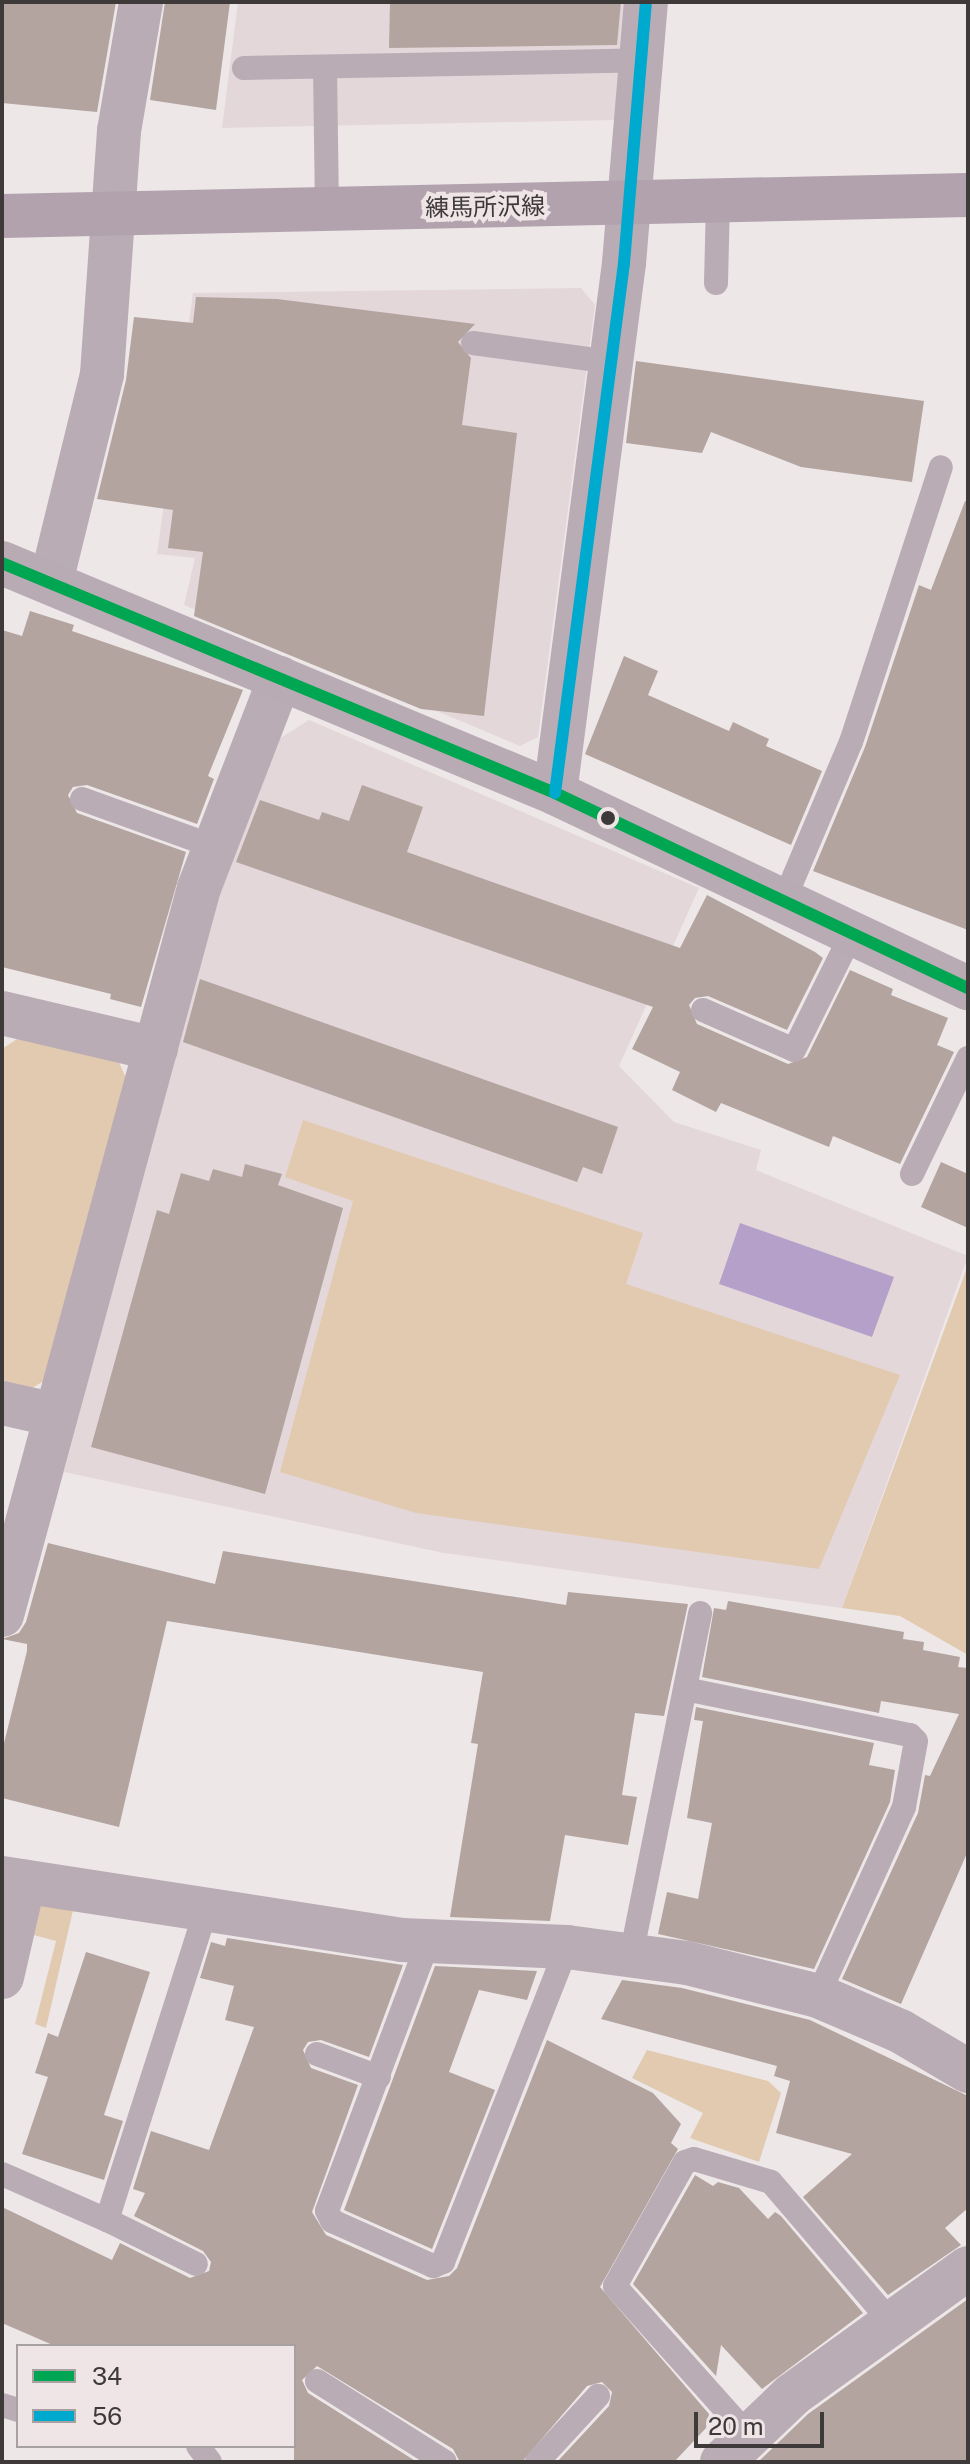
<!DOCTYPE html>
<html>
<head>
<meta charset="utf-8">
<style>
	body { margin:0 }
	#map { position:relative; width:970px; height:2464px; overflow:hidden; background:#ede7e8; font-family:"Public Sans","Noto Sans JP",sans-serif }
	div>[style] { position:absolute }
	.built>* { inset:0; background:#e4d7d9 }
	.green>* { inset:0; background:#e2cab0 }
	.water>* { inset:0; background:#b5a0ca }
	.building>* { inset:0; background:#b3a4a0 }
	.lane>* { height:24px; margin:-12px; padding:0 12px; transform-origin:12px; border-radius:12px; background:#baacb5 }
	.street>* { height:44px; margin:-22px; padding:0 22px; transform-origin:22px; border-radius:22px; background:#baacb5 }
	.secondary>* { height:44px; margin:-22px; padding:0 22px; transform-origin:22px; border-radius:22px; background:#b9abb4 }
	.primary>* { height:44px; margin:-22px; padding:0 22px; transform-origin:22px; border-radius:22px; background:#b2a2ad }
	.bus-1>* { height:12px; margin:-6px; padding:0 6px; transform-origin:6px; border-radius:6px; background:#00a651 }
	.bus-2>* { height:12px; margin:-6px; padding:0 6px; transform-origin:6px; border-radius:6px; background:#00a9ce }
	.dots>* { width:22px; height:22px; translate:-50% -50%; box-sizing:border-box; border:4px solid #efe5e7; border-radius:50% }
	span { translate:-50% -50%; white-space:nowrap; text-align:center; line-height:1.15; -webkit-text-stroke:8px #efe5e7; paint-order:stroke }
	.street-label { font-size:24px; color:#3e3a3a }
	.frame { position:absolute; inset:0; border:4px solid #3e3a3a; pointer-events:none }
	.legend { position:absolute; left:16px; top:2344px; width:280px; height:104px; box-sizing:border-box; background:#efe5e7; border:2px solid #a8a1a2; margin:0; padding:10px 14px; list-style:none; font-size:24px; color:#3e3a3a }
	.legend li { display:flex; align-items:center; gap:16px; height:40px }
	.legend b { width:40px; border:2px solid #a8a1a2 }
	.scale { position:absolute; left:694px; top:2412px; width:130px; height:36px; box-sizing:border-box; border:4px solid #3e3a3a; border-top:0; padding-left:10px; font-size:24px; line-height:28px; white-space:nowrap; color:#3e3a3a; -webkit-text-stroke:6px #efe5e7; paint-order:stroke }
</style>
</head>
<body>
<div id="map">
	<div class="built">
		<div style="clip-path:polygon(238px 2px,624px 2px,620px 107px,614px 120px,222px 128px)"></div>
		<div style="clip-path:polygon(581px 288px,595px 305px,538px 737px,520px 746px,184px 605px,195px 558px,157px 554px,193px 293px)"></div>
		<div style="clip-path:polygon(309px 720px,699px 888px,619px 1066px,674px 1122px,761px 1150px,756px 1170px,968px 1256px,842px 1608px,444px 1553px,64px 1472px,218px 888px,276px 741px)"></div>
	</div>
	<div class="green">
		<div style="clip-path:polygon(20px 1037px,117px 1058px,131px 1089px,47px 1379px,29px 1390px,2px 1384px,2px 1049px)"></div>
		<div style="clip-path:polygon(303px 1120px,643px 1233px,626px 1284px,900px 1375px,819px 1569px,416px 1513px,280px 1472px,353px 1201px,285px 1177px)"></div>
		<div style="clip-path:polygon(968px 1265px,968px 1655px,900px 1616px,842px 1608px)"></div>
		<div style="clip-path:polygon(48px 1902px,74px 1906px,46px 2028px,35px 2024px,56px 1941px,26px 1933px,33px 1911px)"></div>
		<div style="clip-path:polygon(647px 2050px,768px 2081px,781px 2093px,759px 2162px,690px 2138px,703px 2113px,632px 2078px)"></div>
	</div>
	<div class="water">
		<div style="clip-path:polygon(740px 1223px,894px 1277px,872px 1337px,719px 1284px)"></div>
	</div>
	<div class="building">
		<div style="clip-path:polygon(2px 2px,116px 2px,97px 112px,2px 103px)"></div>
		<div style="clip-path:polygon(165px 2px,230px 2px,216px 110px,150px 100px)"></div>
		<div style="clip-path:polygon(390px 2px,621px 2px,617px 45px,389px 48px)"></div>
		<div style="clip-path:polygon(196px 297px,277px 299px,475px 324px,458px 342px,471px 358px,462px 425px,517px 433px,484px 716px,421px 709px,194px 616px,203px 552px,168px 548px,173px 510px,97px 499px,126px 380px,134px 317px,193px 323px)"></div>
		<div style="clip-path:polygon(636px 361px,924px 401px,912px 482px,801px 467px,711px 432px,702px 453px,626px 443px)"></div>
		<div style="clip-path:polygon(965px 501px,968px 502px,968px 930px,813px 871px,865px 747px,919px 585px,931px 590px)"></div>
		<div style="clip-path:polygon(30px 611px,74px 625px,72px 631px,243px 690px,208px 776px,214px 779px,197px 824px,87px 785px,73px 787px,68px 795px,77px 813px,186px 852px,141px 1007px,110px 999px,111px 994px,2px 967px,2px 630px,22px 636px)"></div>
		<div style="clip-path:polygon(624px 656px,658px 671px,648px 695px,729px 731px,733px 722px,769px 739px,766px 746px,822px 771px,791px 845px,585px 754px)"></div>
		<div style="clip-path:polygon(362px 785px,423px 807px,407px 852px,680px 948px,707px 895px,815px 952px,823px 958px,787px 1030px,708px 996px,695px 998px,689px 1005px,697px 1024px,788px 1064px,807px 1057px,850px 970px,893px 989px,891px 995px,948px 1018px,937px 1045px,954px 1052px,900px 1164px,833px 1136px,829px 1147px,721px 1103px,716px 1112px,672px 1090px,680px 1072px,632px 1049px,653px 1007px,236px 862px,260px 800px,319px 820px,322px 812px,349px 821px)"></div>
		<div style="clip-path:polygon(200px 979px,618px 1127px,602px 1174px,583px 1167px,577px 1182px,183px 1042px)"></div>
		<div style="clip-path:polygon(941px 1162px,968px 1174px,968px 1228px,921px 1207px)"></div>
		<div style="clip-path:polygon(245px 1164px,282px 1174px,278px 1185px,343px 1208px,265px 1494px,91px 1447px,157px 1210px,169px 1214px,181px 1173px,209px 1181px,213px 1169px,242px 1177px)"></div>
		<div style="clip-path:polygon(48px 1543px,215px 1584px,223px 1551px,566px 1605px,568px 1592px,688px 1604px,664px 1716px,635px 1713px,622px 1795px,637px 1797px,628px 1845px,565px 1835px,550px 1921px,450px 1917px,478px 1744px,471px 1743px,483px 1672px,167px 1621px,119px 1827px,2px 1798px,2px 1751px,27px 1651px,27px 1644px,2px 1639px,19px 1633px,26px 1622px)"></div>
		<div style="clip-path:polygon(728px 1601px,904px 1632px,903px 1639px,924px 1642px,923px 1650px,960px 1657px,958px 1667px,968px 1668px,968px 1851px,901px 2004px,842px 1979px,918px 1813px,925px 1775px,930px 1776px,959px 1714px,881px 1701px,879px 1713px,702px 1677px,714px 1608px,726px 1610px)"></div>
		<div style="clip-path:polygon(696px 1707px,874px 1743px,869px 1765px,895px 1770px,890px 1802px,814px 1969px,658px 1934px,667px 1892px,698px 1899px,712px 1823px,687px 1818px,703px 1721px,694px 1720px)"></div>
		<div style="clip-path:polygon(227px 1938px,403px 1965px,369px 2057px,321px 2040px,308px 2042px,303px 2050px,311px 2068px,358px 2085px,312px 2212px,326px 2235px,427px 2280px,449px 2276px,457px 2268px,547px 2040px,653px 2093px,681px 2124px,671px 2143px,678px 2149px,600px 2287px,709px 2414px,706px 2428px,674px 2462px,557px 2462px,609px 2406px,612px 2392px,602px 2382px,587px 2386px,522px 2462px,460px 2462px,453px 2449px,317px 2366px,302px 2380px,308px 2393px,417px 2462px,294px 2462px,294px 2346px,55px 2346px,2px 2323px,2px 2207px,112px 2260px,120px 2243px,190px 2278px,209px 2271px,211px 2262px,203px 2251px,134px 2216px,145px 2193px,133px 2189px,151px 2131px,209px 2150px,254px 2027px,225px 2020px,234px 1986px,200px 1978px,211px 1942px,225px 1946px)"></div>
		<div style="clip-path:polygon(86px 1952px,150px 1972px,104px 2115px,123px 2121px,104px 2180px,22px 2154px,48px 2077px,35px 2073px,48px 2033px,58px 2037px)"></div>
		<div style="clip-path:polygon(435px 1966px,537px 1971px,527px 2000px,479px 1990px,449px 2072px,495px 2090px,432px 2249px,344px 2210px)"></div>
		<div style="clip-path:polygon(622px 1980px,682px 1988px,810px 2020px,968px 2096px,968px 2208px,945px 2228px,961px 2245px,888px 2295px,803px 2197px,852px 2154px,776px 2133px,790px 2081px,774px 2076px,777px 2066px,601px 2019px)"></div>
		<div style="clip-path:polygon(695px 2175px,713px 2186px,718px 2182px,739px 2188px,768px 2219px,775px 2212px,781px 2216px,863px 2313px,762px 2389px,721px 2345px,716px 2376px,633px 2284px)"></div>
		<div style="clip-path:polygon(968px 2299px,968px 2462px,758px 2462px,808px 2414px)"></div>
	</div>
	<div class="lane">
		<div style="left:325px;top:67px;width:142px;rotate:89.2deg"></div>
		<div style="left:244px;top:68px;width:400px;rotate:-1.1deg"></div>
		<div style="left:716px;top:283px;width:81px;rotate:-88.6deg"></div>
		<div style="left:473px;top:343px;width:138px;rotate:7.9deg"></div>
		<div style="left:82px;top:799px;width:141px;rotate:19.8deg"></div>
		<div style="left:785px;top:898px;width:169px;rotate:-67.1deg"></div>
		<div style="left:851px;top:742px;width:289px;rotate:-71.9deg"></div>
		<div style="left:703px;top:1010px;width:99px;rotate:23.7deg"></div>
		<div style="left:794px;top:1050px;width:133px;rotate:-63.6deg"></div>
		<div style="left:912px;top:1174px;width:129px;rotate:-64.2deg"></div>
		<div style="left:685px;top:1689px;width:230px;rotate:11.6deg"></div>
		<div style="left:910px;top:1735px;width:8px;rotate:45deg"></div>
		<div style="left:916px;top:1741px;width:67px;rotate:100.3deg"></div>
		<div style="left:904px;top:1807px;width:208px;rotate:114.5deg"></div>
		<div style="left:428px;top:1942px;width:287px;rotate:110.6deg"></div>
		<div style="left:327px;top:2211px;width:11px;rotate:63deg"></div>
		<div style="left:332px;top:2221px;width:111px;rotate:24deg"></div>
		<div style="left:433px;top:2266px;width:11px;rotate:-22deg"></div>
		<div style="left:443px;top:2262px;width:339px;rotate:-68.5deg"></div>
		<div style="left:631px;top:1956px;width:350px;rotate:-78.6deg"></div>
		<div style="left:317px;top:2054px;width:66px;rotate:20.4deg"></div>
		<div style="left:2px;top:2174px;width:115px;rotate:23.7deg"></div>
		<div style="left:107px;top:2220px;width:326px;rotate:-72.3deg"></div>
		<div style="left:107px;top:2220px;width:99px;rotate:26.3deg"></div>
		<div style="left:317px;top:2381px;width:151px;rotate:32.3deg"></div>
		<div style="left:2px;top:2405px;width:17px;rotate:17deg"></div>
		<div style="left:749px;top:2436px;width:201px;rotate:-131.8deg"></div>
		<div style="left:615px;top:2286px;width:142px;rotate:-60.6deg"></div>
		<div style="left:685px;top:2162px;width:9px;rotate:-18deg"></div>
		<div style="left:694px;top:2159px;width:80px;rotate:16.6deg"></div>
		<div style="left:771px;top:2182px;width:186px;rotate:49.4deg"></div>
		<div style="left:198px;top:2446px;width:20px;rotate:53deg"></div>
		<div style="left:537px;top:2462px;width:90px;rotate:-47.3deg"></div>
	</div>
	<div class="street">
		<div style="left:51px;top:582px;width:214px;rotate:-76.2deg"></div>
		<div style="left:102px;top:374px;width:244px;rotate:-86deg"></div>
		<div style="left:119px;top:131px;width:131px;rotate:-80.3deg"></div>
		<div style="left:555px;top:793px;width:534px;rotate:-82.58deg"></div>
		<div style="left:624px;top:263px;width:262px;rotate:-85.2deg"></div>
		<div style="left:2px;top:1013px;width:158px;rotate:13.2deg"></div>
		<div style="left:2px;top:1403px;width:55px;rotate:12.5deg"></div>
		<div style="left:2px;top:1615px;width:753px;rotate:-74.84deg"></div>
		<div style="left:199px;top:888px;width:225px;rotate:-68.9deg"></div>
		<div style="left:2px;top:1878px;width:405px;rotate:8.8deg"></div>
		<div style="left:402px;top:1940px;width:165px;rotate:2.4deg"></div>
		<div style="left:567px;top:1947px;width:121px;rotate:7.6deg"></div>
		<div style="left:687px;top:1963px;width:135px;rotate:14.1deg"></div>
		<div style="left:818px;top:1996px;width:89px;rotate:23.1deg"></div>
		<div style="left:900px;top:2031px;width:79px;rotate:30.5deg"></div>
		<div style="left:2px;top:1977px;width:98px;rotate:-77.1deg"></div>
		<div style="left:722px;top:2462px;width:97px;rotate:-43.7deg"></div>
		<div style="left:792px;top:2395px;width:217px;rotate:-35.8deg"></div>
	</div>
	<div class="secondary">
		<div style="left:2px;top:563px;width:599px;rotate:22.58deg"></div>
		<div style="left:555px;top:793px;width:457px;rotate:25.3deg"></div>
	</div>
	<div class="primary">
		<div style="left:2px;top:216px;width:966px;rotate:-1.25deg"></div>
	</div>
	<div class="bus-1">
		<div style="left:2px;top:563px;width:599px;rotate:22.58deg"></div>
		<div style="left:555px;top:793px;width:457px;rotate:25.3deg"></div>
	</div>
	<div class="bus-2">
		<div style="left:555px;top:793px;width:534px;rotate:-82.58deg"></div>
		<div style="left:624px;top:263px;width:262px;rotate:-85.2deg"></div>
	</div>
	<div class="dots">
		<div style="left:608px;top:818px;background:#3e3a3a"></div>
	</div>
	<div class="street-label">
		<span style="left:485px;top:207px;rotate:-1deg">練馬所沢線</span>
	</div>
	<div class="frame"></div>
	<ul class="legend">
	<li><b style="height:10px;background:#00a651"></b>34</li>
	<li><b style="height:10px;background:#00a9ce"></b>56</li>
	</ul>
	<div class="scale">20 m</div>
</div>
</body>
</html>
